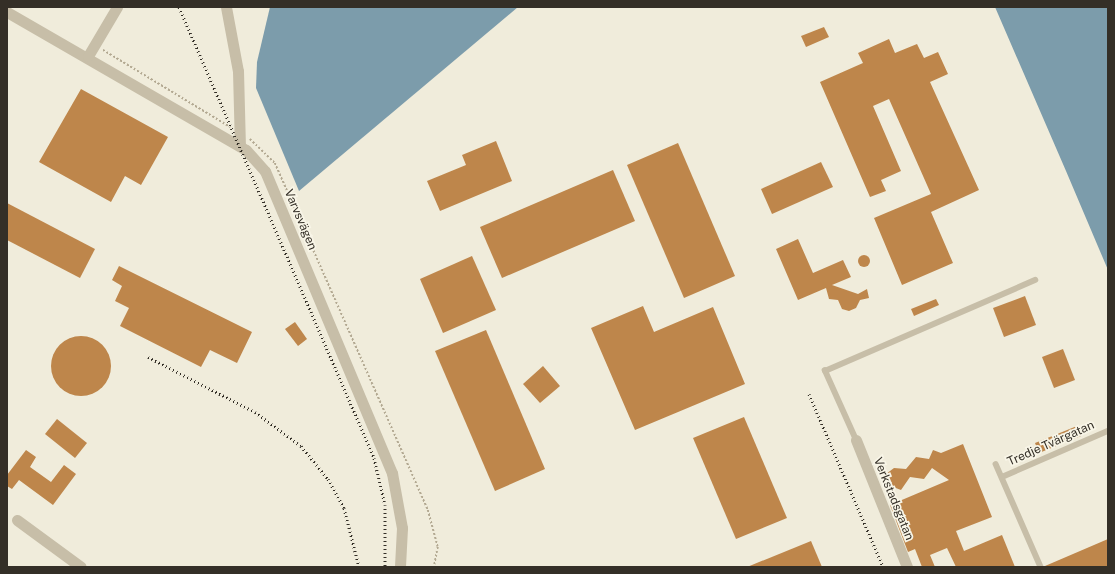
<!DOCTYPE html>
<html>
<head>
<meta charset="utf-8">
<style>
	body { margin:0 }
	#map { position:relative; width:1115px; height:574px; overflow:hidden; background:#f0ecdb; font-family:"Public Sans",sans-serif }
	div>[style] { position:absolute }
	.water>* { inset:0; background:#7c9cab }
	.building>* { inset:0; background:#be864b }
	.round { border-radius:50% }
	.path>* { height:1.5px; margin-top:-0.75px; transform-origin:0; background:repeating-linear-gradient(90deg,#b3a992 0 2px,transparent 0 4px) }
	.service>* { height:5.5px; margin:-2.75px; padding:0 2.75px; transform-origin:2.75px; border-radius:2.75px; background:#c7bea8 }
	.minor>* { height:11px; margin:-5.5px; padding:0 5.5px; transform-origin:5.5px; border-radius:5.5px; background:#c7bea8 }
	.rail>* { height:3px; margin-top:-1.5px; transform-origin:0; background:repeating-linear-gradient(90deg,#342f27 0 1px,transparent 0 4px) }
	span { translate:-50% -50%; white-space:nowrap; text-align:center; line-height:1.15; -webkit-text-stroke:3.5px #f8f5e7; paint-order:stroke }
	.street-label { font-size:12px; color:#342f27 }
	.frame { position:absolute; inset:0; border:8px solid #342f27; pointer-events:none }
</style>
</head>
<body>
<div id="map">
	<div class="water">
		<div style="clip-path:polygon(270px 7px,518px 7px,299px 191px,256px 88px,257px 62px)"></div>
		<div style="clip-path:polygon(995px 7px,1108px 7px,1108px 270px,1066px 171px)"></div>
	</div>
	<div class="building">
		<div style="clip-path:polygon(824px 27px,829px 37px,806px 47px,801px 36px)"></div>
		<div style="clip-path:polygon(889px 39px,895px 53px,917px 44px,924px 58px,938px 52px,948px 74px,930px 82px,979px 190px,931px 212px,953px 263px,902px 285px,874px 218px,931px 194px,889px 99px,873px 106px,901px 171px,881px 180px,886px 191px,870px 197px,820px 82px,863px 63px,858px 53px)"></div>
		<div style="clip-path:polygon(81px 89px,168px 137px,141px 185px,125px 176px,111px 202px,39px 162px)"></div>
		<div style="clip-path:polygon(496px 141px,512px 181px,440px 211px,427px 181px,466px 165px,462px 155px)"></div>
		<div style="clip-path:polygon(678px 143px,735px 276px,684px 298px,627px 165px)"></div>
		<div style="clip-path:polygon(821px 162px,833px 187px,772px 214px,761px 189px)"></div>
		<div style="clip-path:polygon(613px 170px,635px 221px,502px 278px,480px 227px)"></div>
		<div style="clip-path:polygon(7px 203px,95px 249px,80px 278px,7px 240px)"></div>
		<div style="clip-path:polygon(798px 239px,813px 273px,843px 260px,851px 277px,832px 285px,858px 294px,867px 289px,869px 298px,860px 300px,856px 308px,849px 311px,842px 309px,838px 300px,829px 299px,826px 288px,798px 300px,776px 249px)"></div>
		<div class="round" style="left:858px;top:255px;width:12px;height:12px"></div>
		<div style="clip-path:polygon(472px 256px,496px 310px,443px 333px,420px 279px)"></div>
		<div style="clip-path:polygon(119px 266px,252px 332px,237px 363px,210px 350px,201px 367px,120px 326px,129px 308px,115px 301px,122px 286px,112px 280px)"></div>
		<div style="clip-path:polygon(1025px 296px,1036px 325px,1004px 337px,993px 308px)"></div>
		<div style="clip-path:polygon(936px 299px,939px 305px,914px 316px,911px 309px)"></div>
		<div style="clip-path:polygon(643px 306px,654px 332px,713px 307px,745px 384px,635px 430px,591px 328px)"></div>
		<div style="clip-path:polygon(295px 322px,307px 339px,298px 346px,285px 329px)"></div>
		<div style="clip-path:polygon(486px 330px,545px 469px,495px 491px,435px 351px)"></div>
		<div class="round" style="left:51px;top:336px;width:60px;height:60px"></div>
		<div style="clip-path:polygon(1063px 349px,1075px 380px,1054px 388px,1042px 357px)"></div>
		<div style="clip-path:polygon(543px 366px,560px 386px,540px 403px,523px 384px)"></div>
		<div style="clip-path:polygon(744px 417px,787px 518px,736px 539px,693px 438px)"></div>
		<div style="clip-path:polygon(57px 419px,87px 443px,75px 458px,45px 434px)"></div>
		<div style="clip-path:polygon(1077px 426px,1081px 436px,1039px 453px,1035px 443px)"></div>
		<div style="clip-path:polygon(963px 444px,992px 517px,956px 531px,964px 551px,1002px 535px,1015px 567px,956px 567px,947px 548px,930px 555px,935px 567px,922px 567px,915px 549px,908px 552px,890px 505px,949px 480px,932px 468px,924px 479px,910px 477px,901px 490px,888px 485px,886px 474px,894px 468px,906px 469px,916px 457px,929px 459px,933px 450px,941px 453px)"></div>
		<div style="clip-path:polygon(26px 450px,36px 457px,30px 467px,51px 482px,64px 465px,76px 474px,53px 505px,19px 480px,12px 489px,7px 486px,7px 475px)"></div>
		<div style="clip-path:polygon(1108px 539px,1108px 567px,1045px 567px,1045px 566px)"></div>
		<div style="clip-path:polygon(811px 541px,822px 567px,747px 567px)"></div>
	</div>
	<div class="path">
		<div style="left:103px;top:50px;width:149px;rotate:31.2deg"></div>
		<div style="left:250px;top:139px;width:35px;rotate:44deg"></div>
		<div style="left:275px;top:163px;width:379px;rotate:66.2deg"></div>
		<div style="left:428px;top:510px;width:38px;rotate:75deg"></div>
		<div style="left:438px;top:547px;width:20px;rotate:101deg"></div>
	</div>
	<div class="service">
		<div style="left:856px;top:440px;width:76px;rotate:-114.2deg"></div>
		<div style="left:825px;top:371px;width:229px;rotate:-23.4deg"></div>
		<div style="left:996px;top:464px;width:112px;rotate:66.4deg"></div>
		<div style="left:1002px;top:477px;width:116px;rotate:-23.5deg"></div>
	</div>
	<div class="minor">
		<div style="left:226px;top:7px;width:65px;rotate:79.4deg"></div>
		<div style="left:238px;top:71px;width:75px;rotate:88.5deg"></div>
		<div style="left:7px;top:12px;width:276px;rotate:30deg"></div>
		<div style="left:246px;top:150px;width:28px;rotate:48deg"></div>
		<div style="left:265px;top:171px;width:328px;rotate:67.2deg"></div>
		<div style="left:392px;top:473px;width:56px;rotate:79.7deg"></div>
		<div style="left:402px;top:528px;width:39px;rotate:93deg"></div>
		<div style="left:88px;top:56px;width:57px;rotate:-59.4deg"></div>
		<div style="left:856px;top:440px;width:137px;rotate:68.1deg"></div>
		<div style="left:17px;top:520px;width:79px;rotate:36.3deg"></div>
	</div>
	<div class="rail">
		<div style="left:179px;top:7px;width:491px;rotate:66.6deg"></div>
		<div style="left:374px;top:458px;width:48px;rotate:76.8deg"></div>
		<div style="left:385px;top:505px;width:62px;rotate:90deg"></div>
		<div style="left:148px;top:357px;width:120px;rotate:27.2deg"></div>
		<div style="left:255px;top:412px;width:57px;rotate:36.5deg"></div>
		<div style="left:301px;top:446px;width:43px;rotate:50.7deg"></div>
		<div style="left:328px;top:479px;width:33px;rotate:61deg"></div>
		<div style="left:344px;top:508px;width:61px;rotate:75.7deg"></div>
		<div style="left:809px;top:394px;width:188px;rotate:66.8deg"></div>
	</div>
	<div class="street-label">
		<span style="left:300px;top:220px;rotate:67deg">Varvsvägen</span>
		<span style="left:1051px;top:444px;rotate:-24deg">Tredje Tvärgatan</span>
		<span style="left:893px;top:499px;rotate:68deg">Verkstadsgatan</span>
	</div>
	<div class="frame"></div>
</div>
</body>
</html>
